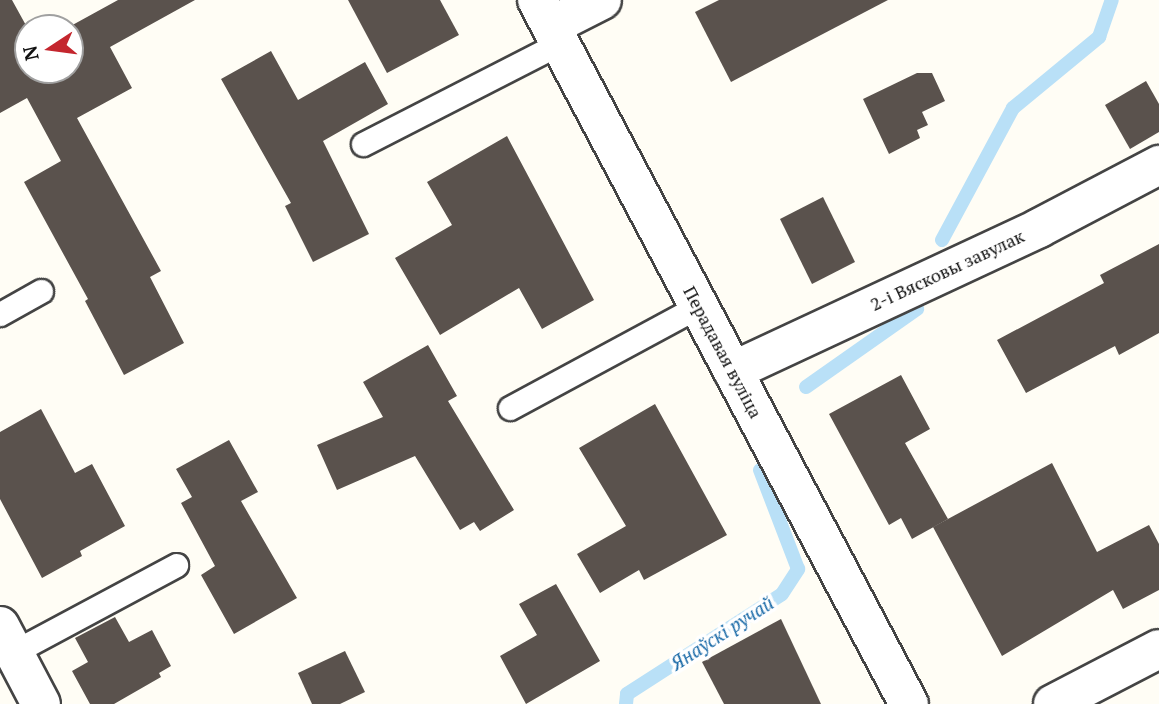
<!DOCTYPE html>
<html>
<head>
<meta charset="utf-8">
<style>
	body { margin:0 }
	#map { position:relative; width:1159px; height:704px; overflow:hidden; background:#fffdf5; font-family:"PT Serif",serif }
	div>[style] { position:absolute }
	.stream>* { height:14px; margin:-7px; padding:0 7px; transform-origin:7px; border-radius:7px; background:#b9e0f7 }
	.building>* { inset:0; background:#5a524d }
	.roads { filter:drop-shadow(2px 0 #444) drop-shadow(-2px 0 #444) drop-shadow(0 2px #444) drop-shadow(0 -2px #444) }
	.service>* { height:23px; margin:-11.5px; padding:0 11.5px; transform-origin:11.5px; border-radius:11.5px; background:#fff }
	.minor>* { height:38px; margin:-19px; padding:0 19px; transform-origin:19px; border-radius:19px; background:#fff }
	.tertiary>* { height:38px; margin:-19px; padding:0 19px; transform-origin:19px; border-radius:19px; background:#fff }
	span { translate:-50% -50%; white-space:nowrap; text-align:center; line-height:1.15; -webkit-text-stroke:7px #fff; paint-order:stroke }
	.street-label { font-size:18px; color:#111 }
	.water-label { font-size:19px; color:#1768a6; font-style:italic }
	.north { position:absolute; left:14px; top:14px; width:70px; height:70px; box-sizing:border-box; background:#fff; border:2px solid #a0a0a0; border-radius:50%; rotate:257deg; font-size:19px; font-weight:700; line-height:28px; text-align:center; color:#111 }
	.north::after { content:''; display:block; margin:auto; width:24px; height:32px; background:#c4262e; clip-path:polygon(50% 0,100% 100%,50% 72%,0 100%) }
</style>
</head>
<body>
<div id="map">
	<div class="stream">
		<div style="left:942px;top:240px;width:150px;rotate:-61.7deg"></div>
		<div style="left:1013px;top:108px;width:112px;rotate:-39.5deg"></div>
		<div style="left:1099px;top:37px;width:39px;rotate:-71deg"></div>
		<div style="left:806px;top:387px;width:136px;rotate:-35.1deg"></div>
		<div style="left:626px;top:704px;width:10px;rotate:-84deg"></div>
		<div style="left:627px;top:694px;width:184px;rotate:-32.8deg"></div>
		<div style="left:782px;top:594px;width:30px;rotate:-57deg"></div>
		<div style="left:798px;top:569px;width:106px;rotate:-111deg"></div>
	</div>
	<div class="building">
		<div style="clip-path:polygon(0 0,12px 0,28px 29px,28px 70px,70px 70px,70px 28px,67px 28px,118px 0,195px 0,110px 47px,132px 88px,77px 118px,161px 271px,150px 277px,184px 343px,124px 375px,85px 301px,88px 299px,24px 182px,61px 161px,27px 98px,0 113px)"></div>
		<div style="clip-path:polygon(348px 0,440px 0,459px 35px,387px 73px)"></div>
		<div style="clip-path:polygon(719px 0,888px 0,731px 82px,695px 12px)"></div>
		<div style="clip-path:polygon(271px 51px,298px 100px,365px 62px,388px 104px,323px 141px,369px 234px,313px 262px,285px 206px,291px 203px,221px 79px)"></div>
		<div style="clip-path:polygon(917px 73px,932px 73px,945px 101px,922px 112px,928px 125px,917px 130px,920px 138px,889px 154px,863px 99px)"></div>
		<div style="clip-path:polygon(1146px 81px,1159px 104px,1159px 132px,1130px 149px,1105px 105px)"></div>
		<div style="clip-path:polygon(507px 136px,594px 300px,542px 329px,519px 288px,440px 335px,395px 258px,452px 225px,427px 182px)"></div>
		<div style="clip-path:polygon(823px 197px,855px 262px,812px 284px,780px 219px)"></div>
		<div style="clip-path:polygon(1159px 244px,1159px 333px,1119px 355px,1115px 346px,1026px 393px,997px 340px,1104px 283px,1100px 275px)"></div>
		<div style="clip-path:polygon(428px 345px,457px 396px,448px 401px,514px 510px,480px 531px,474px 522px,460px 530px,415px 456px,337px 490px,317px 445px,383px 417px,363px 382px)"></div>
		<div style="clip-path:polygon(901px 375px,930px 429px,905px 443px,948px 519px,912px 539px,901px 518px,889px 525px,829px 414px)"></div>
		<div style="clip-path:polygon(655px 404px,727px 535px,644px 580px,639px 570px,600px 593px,577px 554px,626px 526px,579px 448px)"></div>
		<div style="clip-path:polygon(41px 409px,75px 473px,92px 464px,125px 526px,80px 551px,82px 556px,42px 578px,0 499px,0 432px)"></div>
		<div style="clip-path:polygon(229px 440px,258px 492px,241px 501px,297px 598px,234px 634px,201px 575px,215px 566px,181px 503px,192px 497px,176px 469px)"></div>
		<div style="clip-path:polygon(1052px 463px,1097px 552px,1149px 525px,1159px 544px,1159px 590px,1123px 609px,1113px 590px,1002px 656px,933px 527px)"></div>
		<div style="clip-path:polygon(556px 584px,600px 661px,526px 704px,500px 656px,537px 635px,519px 604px)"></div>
		<div style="clip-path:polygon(115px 617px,129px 642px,152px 630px,171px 666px,159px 673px,161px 677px,114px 704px,90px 704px,72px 671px,88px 662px,75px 638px)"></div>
		<div style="clip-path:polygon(781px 619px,821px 704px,724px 704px,702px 662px)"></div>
		<div style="clip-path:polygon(345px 651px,365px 692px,340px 704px,312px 704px,298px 673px)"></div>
	</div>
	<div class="roads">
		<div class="service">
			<div style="left:363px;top:144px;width:221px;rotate:-27.1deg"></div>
			<div style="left:0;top:314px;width:47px;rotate:-29.3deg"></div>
			<div style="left:510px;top:408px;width:215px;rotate:-28.4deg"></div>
			<div style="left:14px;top:652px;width:184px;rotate:-28.2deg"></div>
		</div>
		<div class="minor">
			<div style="left:551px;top:26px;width:57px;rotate:-27deg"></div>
			<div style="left:733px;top:371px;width:338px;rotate:-25deg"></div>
			<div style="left:1039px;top:228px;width:136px;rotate:-27.7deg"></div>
			<div style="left:0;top:626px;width:88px;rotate:62.3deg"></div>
			<div style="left:1053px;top:704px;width:119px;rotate:-27.4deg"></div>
		</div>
		<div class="tertiary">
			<div style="left:537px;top:0;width:796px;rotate:62.15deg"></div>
		</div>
	</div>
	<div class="street-label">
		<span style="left:947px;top:270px;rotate:-25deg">2-і Вясковы завулак</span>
		<span style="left:723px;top:352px;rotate:62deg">Перадавая вуліца</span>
	</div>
	<div class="water-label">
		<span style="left:722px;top:633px;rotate:-33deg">Янаўскі ручай</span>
	</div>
	<div class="north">N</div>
</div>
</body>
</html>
